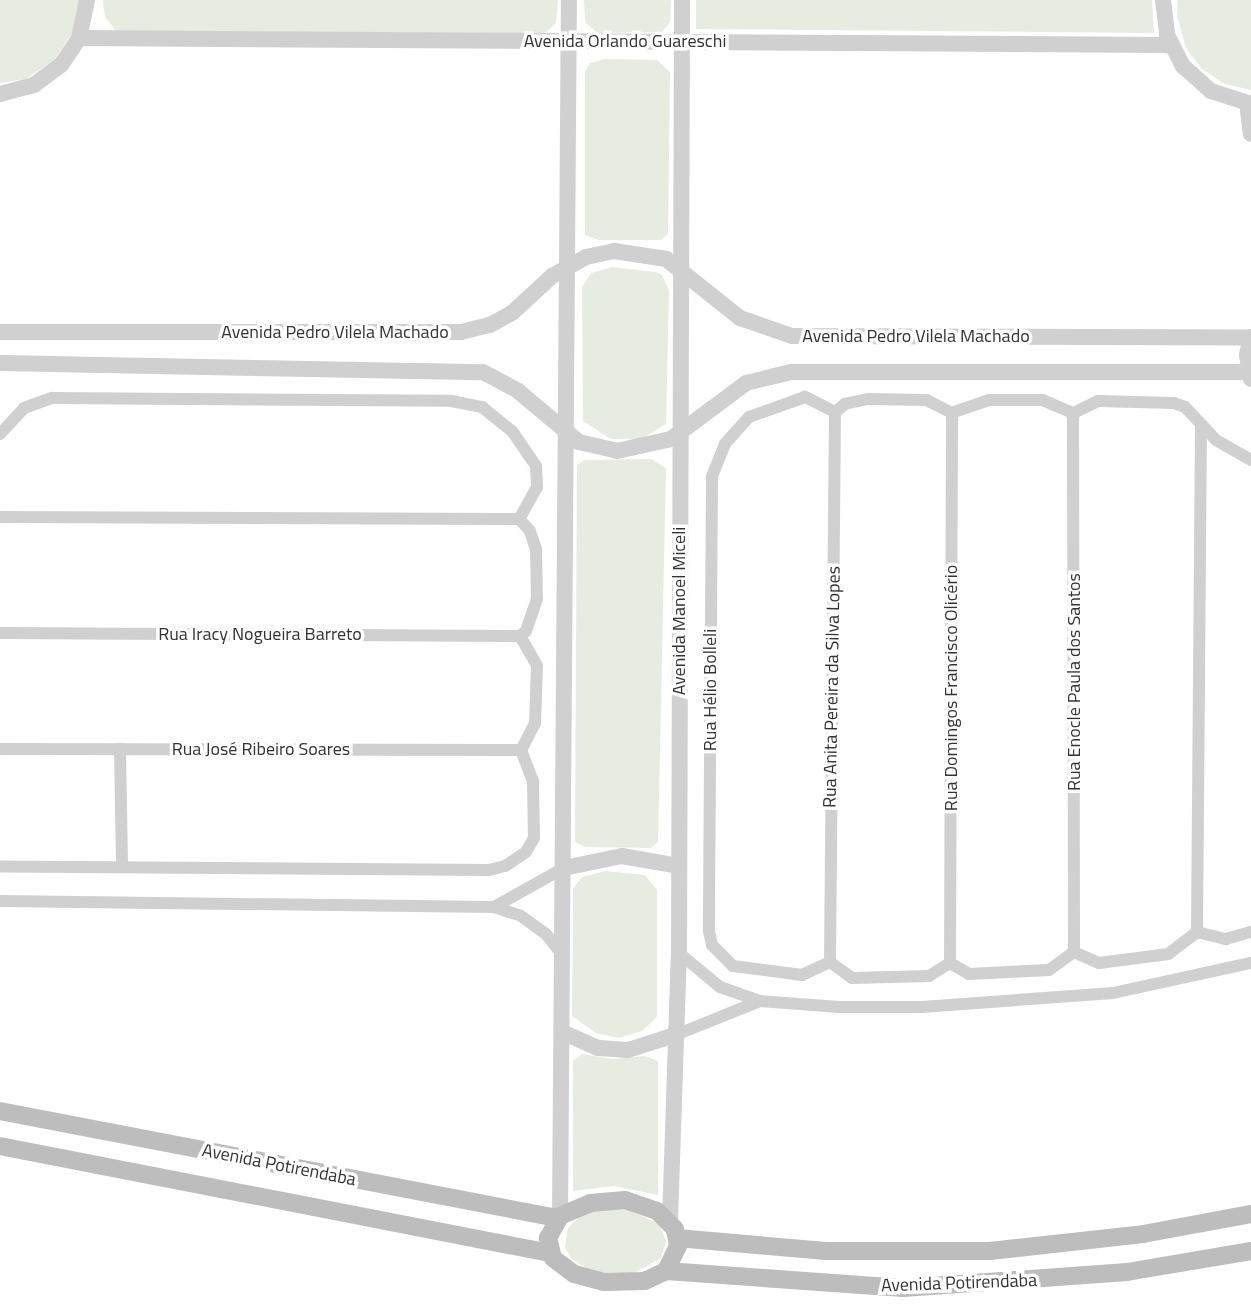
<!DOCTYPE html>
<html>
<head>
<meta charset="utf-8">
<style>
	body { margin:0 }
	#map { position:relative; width:1251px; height:1313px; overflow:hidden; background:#fff; font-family:"Titillium Web",sans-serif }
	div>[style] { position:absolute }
	.green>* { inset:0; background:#e6ecdf }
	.minor>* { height:12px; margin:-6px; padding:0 6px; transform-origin:6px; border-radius:6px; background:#d0d0d0 }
	.tertiary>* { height:16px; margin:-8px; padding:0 8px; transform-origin:8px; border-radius:8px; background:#d0d0d0 }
	.secondary>* { height:18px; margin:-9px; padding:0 9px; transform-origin:9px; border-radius:9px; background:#bdbdbd }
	span { translate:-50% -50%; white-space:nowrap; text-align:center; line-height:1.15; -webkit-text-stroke:7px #fff; paint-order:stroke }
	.street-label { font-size:18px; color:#333 }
</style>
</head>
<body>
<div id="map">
	<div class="green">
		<div style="clip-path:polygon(0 0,79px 0,79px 4px,72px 33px,54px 60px,26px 79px,0 83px)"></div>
		<div style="clip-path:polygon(103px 0,558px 0,556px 23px,545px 33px,117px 32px,105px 17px)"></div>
		<div style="clip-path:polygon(584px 0,671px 0,670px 22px,662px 32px,597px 33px,585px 22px)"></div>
		<div style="clip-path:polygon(696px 0,1152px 0,1154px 33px,696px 29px)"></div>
		<div style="clip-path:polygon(1178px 0,1251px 0,1251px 90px,1225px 84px,1202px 69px,1186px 48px,1177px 16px)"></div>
		<div style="clip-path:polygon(604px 59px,657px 60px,670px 72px,668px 234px,661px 240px,599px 240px,585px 235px,585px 72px,590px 63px)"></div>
		<div style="clip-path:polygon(612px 267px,655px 272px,662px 275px,669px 290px,666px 424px,641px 439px,611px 439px,583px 421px,582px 287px,591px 273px)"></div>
		<div style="clip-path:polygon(651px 459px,666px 468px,658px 842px,651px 848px,585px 847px,575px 842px,577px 465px,585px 460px)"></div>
		<div style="clip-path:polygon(605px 871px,645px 875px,657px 890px,657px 1017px,642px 1031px,618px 1038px,596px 1033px,572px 1016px,573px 889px,582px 877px)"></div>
		<div style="clip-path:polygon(582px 1054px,614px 1059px,645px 1056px,658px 1061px,658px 1195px,614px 1186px,573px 1191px,573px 1061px)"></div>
		<div style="clip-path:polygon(602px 1208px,627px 1209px,659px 1224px,666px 1241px,661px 1258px,634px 1273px,617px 1275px,589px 1270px,571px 1258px,565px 1247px,568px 1228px,584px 1213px)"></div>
	</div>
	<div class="minor">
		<div style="left:1073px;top:413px;width:539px;rotate:89.89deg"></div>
		<div style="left:0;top:434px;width:35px;rotate:-47deg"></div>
		<div style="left:24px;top:408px;width:30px;rotate:-20deg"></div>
		<div style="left:52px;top:398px;width:399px;rotate:0.4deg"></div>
		<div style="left:451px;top:401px;width:32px;rotate:11deg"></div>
		<div style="left:482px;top:407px;width:38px;rotate:39deg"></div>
		<div style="left:512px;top:431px;width:42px;rotate:55.6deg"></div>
		<div style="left:536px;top:466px;width:21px;rotate:87deg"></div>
		<div style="left:537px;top:487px;width:37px;rotate:119deg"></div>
		<div style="left:519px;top:519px;width:16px;rotate:47deg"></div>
		<div style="left:530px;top:531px;width:19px;rotate:72deg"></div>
		<div style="left:536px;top:549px;width:50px;rotate:88.9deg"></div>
		<div style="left:537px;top:599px;width:34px;rotate:109deg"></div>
		<div style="left:526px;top:631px;width:8px;rotate:140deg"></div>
		<div style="left:520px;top:636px;width:34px;rotate:60deg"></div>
		<div style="left:537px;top:666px;width:57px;rotate:92deg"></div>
		<div style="left:535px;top:723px;width:30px;rotate:117deg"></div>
		<div style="left:521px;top:750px;width:34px;rotate:69deg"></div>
		<div style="left:533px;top:782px;width:56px;rotate:89deg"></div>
		<div style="left:534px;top:838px;width:16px;rotate:120deg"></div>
		<div style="left:526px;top:852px;width:25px;rotate:146deg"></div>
		<div style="left:505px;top:866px;width:16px;rotate:166deg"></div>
		<div style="left:489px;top:870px;width:489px;rotate:-179.6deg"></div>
		<div style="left:1251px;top:460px;width:40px;rotate:-150.3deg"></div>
		<div style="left:1216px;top:440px;width:45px;rotate:-133.2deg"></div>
		<div style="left:1185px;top:407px;width:12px;rotate:-160deg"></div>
		<div style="left:1174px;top:403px;width:76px;rotate:-178.5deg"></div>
		<div style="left:1098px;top:401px;width:28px;rotate:154deg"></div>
		<div style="left:1073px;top:413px;width:33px;rotate:-157deg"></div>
		<div style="left:1043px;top:400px;width:54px;rotate:180deg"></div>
		<div style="left:989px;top:400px;width:39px;rotate:161deg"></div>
		<div style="left:952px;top:413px;width:28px;rotate:-153deg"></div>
		<div style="left:927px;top:400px;width:59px;rotate:-179deg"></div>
		<div style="left:868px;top:399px;width:24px;rotate:168deg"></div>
		<div style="left:845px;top:404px;width:13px;rotate:141deg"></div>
		<div style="left:835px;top:412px;width:34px;rotate:-153deg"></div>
		<div style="left:805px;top:397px;width:59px;rotate:160.3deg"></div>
		<div style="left:749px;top:417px;width:36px;rotate:132deg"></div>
		<div style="left:725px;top:444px;width:35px;rotate:112deg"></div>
		<div style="left:712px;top:477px;width:454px;rotate:90.4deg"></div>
		<div style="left:709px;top:931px;width:14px;rotate:78deg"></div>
		<div style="left:712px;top:945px;width:30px;rotate:45deg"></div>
		<div style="left:733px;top:966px;width:70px;rotate:7.4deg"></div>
		<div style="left:802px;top:975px;width:31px;rotate:-25deg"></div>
		<div style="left:830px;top:962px;width:27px;rotate:36deg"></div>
		<div style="left:852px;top:978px;width:77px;rotate:-1.5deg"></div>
		<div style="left:929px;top:976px;width:25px;rotate:-32deg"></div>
		<div style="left:950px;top:963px;width:22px;rotate:30deg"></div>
		<div style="left:969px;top:974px;width:80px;rotate:-2.9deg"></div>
		<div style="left:1049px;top:970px;width:31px;rotate:-36deg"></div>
		<div style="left:1074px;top:952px;width:27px;rotate:24deg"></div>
		<div style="left:1099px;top:963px;width:70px;rotate:-7.4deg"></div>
		<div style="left:1168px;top:954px;width:36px;rotate:-37deg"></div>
		<div style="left:1197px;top:932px;width:30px;rotate:14deg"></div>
		<div style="left:1226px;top:939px;width:26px;rotate:-16deg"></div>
		<div style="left:0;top:517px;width:519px;rotate:0.22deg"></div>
		<div style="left:0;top:633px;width:520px;rotate:0.33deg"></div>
		<div style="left:0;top:749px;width:521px;rotate:0.11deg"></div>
		<div style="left:120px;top:749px;width:117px;rotate:89deg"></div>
		<div style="left:0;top:901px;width:494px;rotate:0.7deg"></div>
		<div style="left:494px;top:907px;width:28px;rotate:18deg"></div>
		<div style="left:521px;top:916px;width:31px;rotate:36deg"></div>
		<div style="left:546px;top:934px;width:24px;rotate:52deg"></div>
		<div style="left:494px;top:907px;width:80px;rotate:-29.1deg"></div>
		<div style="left:1197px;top:932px;width:507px;rotate:-89.55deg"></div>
		<div style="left:679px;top:953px;width:53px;rotate:39.7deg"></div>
		<div style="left:720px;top:987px;width:42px;rotate:19.3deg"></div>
		<div style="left:760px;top:1001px;width:80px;rotate:4.3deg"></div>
		<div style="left:840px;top:1007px;width:82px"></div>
		<div style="left:922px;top:1007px;width:192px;rotate:-4.2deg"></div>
		<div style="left:1113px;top:993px;width:141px;rotate:-12.3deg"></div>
		<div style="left:830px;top:962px;width:550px;rotate:-89.48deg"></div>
		<div style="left:950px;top:963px;width:550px;rotate:-89.79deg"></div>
		<div style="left:678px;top:1034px;width:88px;rotate:-21.9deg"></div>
	</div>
	<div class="tertiary">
		<div style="left:1163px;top:0;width:35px;rotate:83deg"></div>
		<div style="left:1167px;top:35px;width:35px;rotate:63deg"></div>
		<div style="left:1183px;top:66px;width:38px;rotate:42deg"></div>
		<div style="left:1211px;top:91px;width:42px;rotate:18deg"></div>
		<div style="left:79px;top:38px;width:1091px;rotate:0.37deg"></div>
		<div style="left:0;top:94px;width:35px;rotate:-15deg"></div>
		<div style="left:34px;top:85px;width:34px;rotate:-37deg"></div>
		<div style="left:61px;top:65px;width:32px;rotate:-56deg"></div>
		<div style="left:79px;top:38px;width:39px;rotate:-78deg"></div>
		<div style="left:1247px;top:103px;width:31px;rotate:83deg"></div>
		<div style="left:0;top:332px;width:461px"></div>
		<div style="left:461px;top:332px;width:30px;rotate:-14deg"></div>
		<div style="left:490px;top:325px;width:26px;rotate:-29deg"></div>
		<div style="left:513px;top:312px;width:53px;rotate:-42.7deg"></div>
		<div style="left:552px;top:276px;width:39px;rotate:-29deg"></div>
		<div style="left:586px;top:257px;width:29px;rotate:-12deg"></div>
		<div style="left:614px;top:251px;width:53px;rotate:8.7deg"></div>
		<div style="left:666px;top:259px;width:95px;rotate:38.6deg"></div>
		<div style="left:740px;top:318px;width:55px;rotate:19.1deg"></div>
		<div style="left:792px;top:336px;width:459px;rotate:0.2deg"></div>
		<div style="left:1251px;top:337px;width:18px;rotate:103deg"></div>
		<div style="left:1247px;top:355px;width:24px;rotate:81deg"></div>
		<div style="left:0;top:363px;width:483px;rotate:1.1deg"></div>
		<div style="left:483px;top:372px;width:40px;rotate:28deg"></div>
		<div style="left:518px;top:391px;width:80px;rotate:39.9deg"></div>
		<div style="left:579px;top:442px;width:39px;rotate:13deg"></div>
		<div style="left:617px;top:451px;width:55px;rotate:-12.5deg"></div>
		<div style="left:671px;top:439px;width:94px;rotate:-36.7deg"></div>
		<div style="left:746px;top:383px;width:46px;rotate:-13.7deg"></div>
		<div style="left:791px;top:372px;width:457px"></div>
		<div style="left:564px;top:868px;width:59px;rotate:-11.7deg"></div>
		<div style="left:622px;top:856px;width:57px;rotate:10.1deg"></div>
		<div style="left:562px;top:1032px;width:39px;rotate:24deg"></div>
		<div style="left:598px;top:1048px;width:30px;rotate:4deg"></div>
		<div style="left:628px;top:1050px;width:52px;rotate:-17.7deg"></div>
		<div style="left:560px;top:1216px;width:1216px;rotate:-89.58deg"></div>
		<div style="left:670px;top:1221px;width:268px;rotate:-88.1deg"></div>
		<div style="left:679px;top:953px;width:953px;rotate:-89.82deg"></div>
	</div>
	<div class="secondary">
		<div style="left:0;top:1111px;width:567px;rotate:10.87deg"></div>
		<div style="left:0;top:1146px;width:560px;rotate:11.01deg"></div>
		<div style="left:625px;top:1200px;width:34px;rotate:19deg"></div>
		<div style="left:657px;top:1211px;width:25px;rotate:45deg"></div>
		<div style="left:675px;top:1229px;width:17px;rotate:80deg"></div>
		<div style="left:678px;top:1246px;width:28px;rotate:116deg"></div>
		<div style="left:666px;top:1271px;width:23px;rotate:155deg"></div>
		<div style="left:645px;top:1281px;width:41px;rotate:178.6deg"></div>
		<div style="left:604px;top:1282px;width:31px;rotate:-165deg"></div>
		<div style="left:574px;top:1274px;width:26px;rotate:-143deg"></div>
		<div style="left:553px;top:1258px;width:21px;rotate:-104deg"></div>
		<div style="left:548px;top:1238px;width:25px;rotate:-61deg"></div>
		<div style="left:560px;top:1216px;width:33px;rotate:-23deg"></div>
		<div style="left:590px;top:1203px;width:35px;rotate:-5deg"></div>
		<div style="left:677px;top:1238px;width:149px;rotate:5deg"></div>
		<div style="left:825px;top:1251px;width:165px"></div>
		<div style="left:990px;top:1251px;width:154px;rotate:-6.3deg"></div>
		<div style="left:1143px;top:1234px;width:110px;rotate:-10.5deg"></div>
		<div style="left:666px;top:1271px;width:238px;rotate:4.1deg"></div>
		<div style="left:903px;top:1288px;width:225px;rotate:-4.1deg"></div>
		<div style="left:1127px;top:1272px;width:126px;rotate:-9.6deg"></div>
	</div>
	<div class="street-label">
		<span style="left:625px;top:41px">Avenida Orlando Guareschi</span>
		<span style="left:335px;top:332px">Avenida Pedro Vilela Machado</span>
		<span style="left:916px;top:336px">Avenida Pedro Vilela Machado</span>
		<span style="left:679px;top:611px;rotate:-90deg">Avenida Manoel Miceli</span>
		<span style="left:260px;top:634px">Rua Iracy Nogueira Barreto</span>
		<span style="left:1074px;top:682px;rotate:-90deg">Rua Enocle Paula dos Santos</span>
		<span style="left:832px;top:687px;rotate:-89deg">Rua Anita Pereira da Silva Lopes</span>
		<span style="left:951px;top:688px;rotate:-90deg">Rua Domingos Francisco Olicério</span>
		<span style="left:710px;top:690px;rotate:-90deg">Rua Hélio Bolleli</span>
		<span style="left:261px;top:749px">Rua José Ribeiro Soares</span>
		<span style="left:279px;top:1165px;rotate:11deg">Avenida Potirendaba</span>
		<span style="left:959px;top:1283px;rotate:-2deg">Avenida Potirendaba</span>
	</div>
</div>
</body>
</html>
